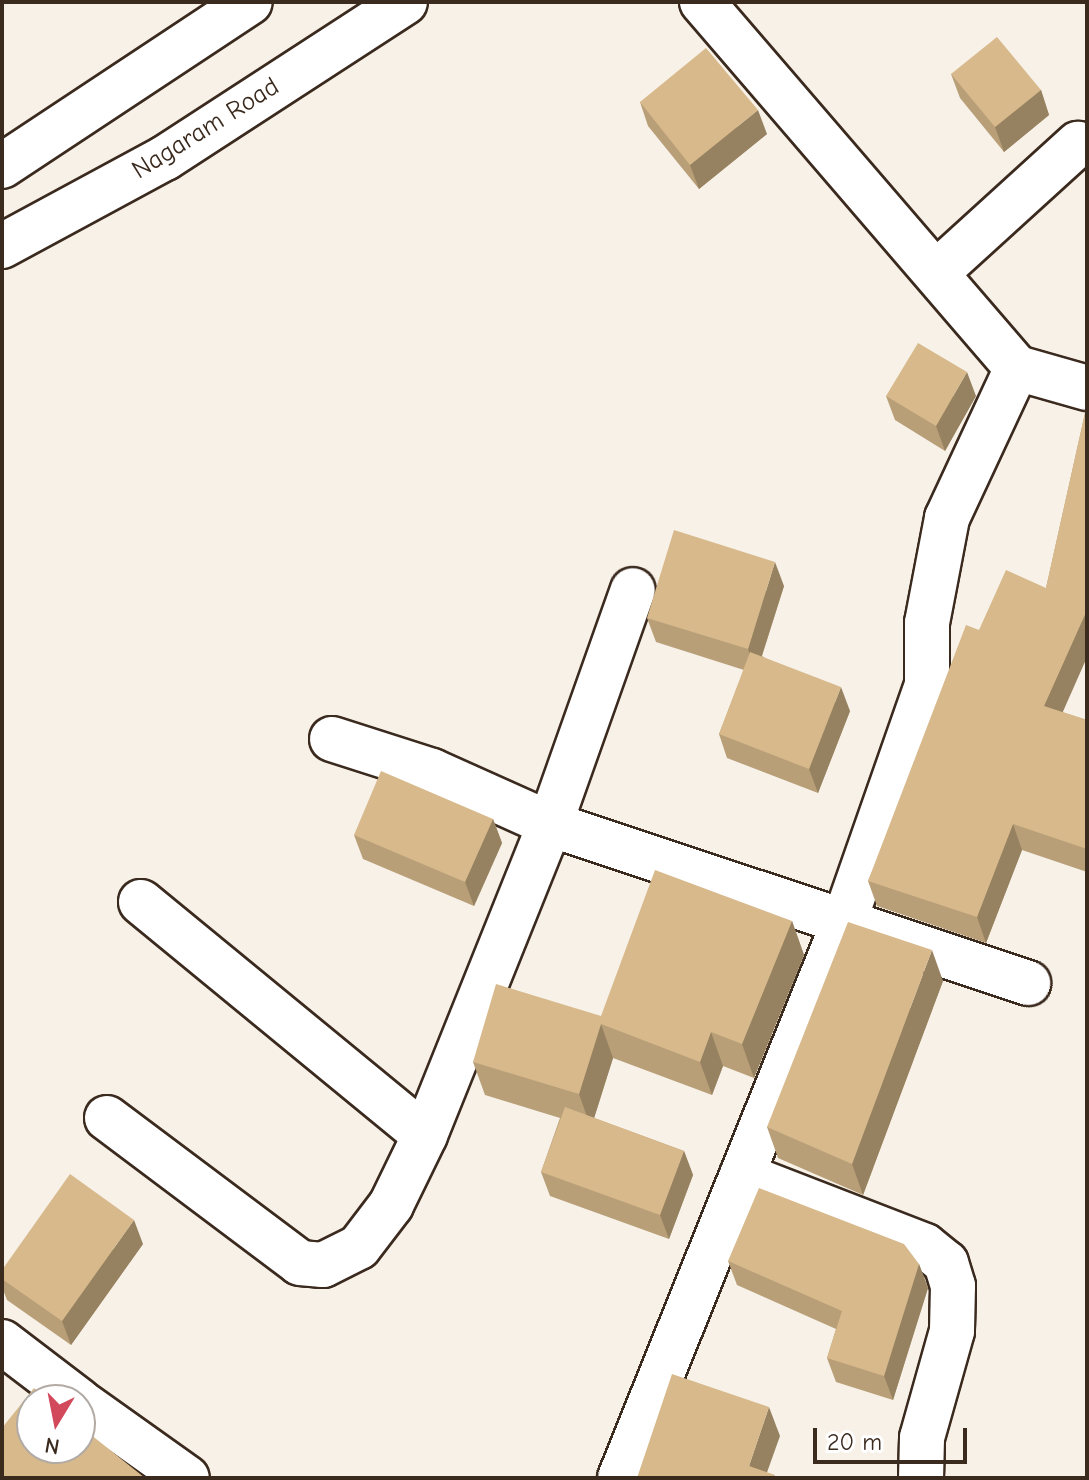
<!DOCTYPE html>
<html>
<head>
<meta charset="utf-8">
<style>
	body { margin:0 }
	#map { position:relative; width:1089px; height:1480px; overflow:hidden; background:#f7f1e8; font-family:"Comic Neue",sans-serif }
	div>[style] { position:absolute }
	.roads { filter:drop-shadow(2px 0 #3b2a1e) drop-shadow(-2px 0 #3b2a1e) drop-shadow(0 2px #3b2a1e) drop-shadow(0 -2px #3b2a1e) }
	.minor>* { height:44px; margin:-22px; padding:0 22px; transform-origin:22px; border-radius:22px; background:#fff }
	.major>* { height:44px; margin:-22px; padding:0 22px; transform-origin:22px; border-radius:22px; background:#fff }
	.wall>* { inset:0; background:#b99f78 }
	.shaded-wall>* { inset:0; background:#968261 }
	.building>* { inset:0; background:#d7b98b }
	span { translate:-50% -50%; white-space:nowrap; text-align:center; line-height:1.15; -webkit-text-stroke:8px #fff; paint-order:stroke }
	.street-label { font-size:26px; color:#3b2a1e }
	.frame { position:absolute; inset:0; border:4px solid #3b2a1e; pointer-events:none }
	.north { position:absolute; left:16px; top:1384px; width:80px; height:80px; box-sizing:border-box; background:#fff; border:2px solid #b1aaa5; border-radius:50%; rotate:190deg; font-size:22px; font-weight:700; line-height:32px; text-align:center; color:#3b2a1e }
	.north::after { content:''; display:block; margin:auto; width:28px; height:36px; background:#d1495b; clip-path:polygon(50% 0,100% 100%,50% 72%,0 100%) }
	.scale { position:absolute; left:813px; top:1428px; width:154px; height:36px; box-sizing:border-box; border:4px solid #3b2a1e; border-top:0; padding-left:10px; font-size:24px; line-height:28px; white-space:nowrap; color:#3b2a1e; -webkit-text-stroke:6px #fff; paint-order:stroke }
</style>
</head>
<body>
<div id="map">
	<div class="roads">
		<div class="minor">
			<div style="left:702px;top:2px;width:483px;rotate:49.3deg"></div>
			<div style="left:1017px;top:368px;width:73px;rotate:15.9deg"></div>
			<div style="left:936px;top:273px;width:192px;rotate:-42.3deg"></div>
			<div style="left:332px;top:739px;width:105px;rotate:17.7deg"></div>
			<div style="left:432px;top:771px;width:129px;rotate:24.2deg"></div>
			<div style="left:550px;top:824px;width:504px;rotate:18.4deg"></div>
			<div style="left:141px;top:902px;width:367px;rotate:39.4deg"></div>
			<div style="left:107px;top:1118px;width:241px;rotate:36.9deg"></div>
			<div style="left:300px;top:1263px;width:23px;rotate:5deg"></div>
			<div style="left:323px;top:1265px;width:40px;rotate:-26.6deg"></div>
			<div style="left:359px;top:1247px;width:53px;rotate:-52.7deg"></div>
			<div style="left:391px;top:1205px;width:78px;rotate:-64.1deg"></div>
			<div style="left:425px;top:1135px;width:335px;rotate:-68.1deg"></div>
			<div style="left:550px;top:824px;width:248px;rotate:-70.5deg"></div>
			<div style="left:742px;top:1175px;width:196px;rotate:21.2deg"></div>
			<div style="left:925px;top:1246px;width:27px;rotate:39deg"></div>
			<div style="left:946px;top:1263px;width:24px;rotate:73deg"></div>
			<div style="left:953px;top:1286px;width:45px;rotate:91.3deg"></div>
			<div style="left:952px;top:1331px;width:111px;rotate:105.7deg"></div>
			<div style="left:922px;top:1438px;width:40px;rotate:91.4deg"></div>
			<div style="left:2px;top:1342px;width:96px;rotate:37.3deg"></div>
			<div style="left:80px;top:1402px;width:131px;rotate:35.4deg"></div>
			<div style="left:620px;top:1478px;width:599px;rotate:-68.06deg"></div>
			<div style="left:844px;top:922px;width:251px;rotate:-70.7deg"></div>
			<div style="left:927px;top:685px;width:62px;rotate:-90deg"></div>
			<div style="left:927px;top:623px;width:107px;rotate:-79.2deg"></div>
			<div style="left:947px;top:518px;width:166px;rotate:-65deg"></div>
		</div>
		<div class="major">
			<div style="left:2px;top:166px;width:297px;rotate:-33.5deg"></div>
			<div style="left:2px;top:246px;width:185px;rotate:-28.4deg"></div>
			<div style="left:165px;top:158px;width:286px;rotate:-33deg"></div>
		</div>
	</div>
	<div class="wall">
		<div style="clip-path:polygon(951px 74px,1041px 90px,1049px 115px,1004px 152px,960px 98px)"></div>
		<div style="clip-path:polygon(640px 102px,767px 134px,699px 189px,648px 126px)"></div>
		<div style="clip-path:polygon(886px 396px,976px 396px,945px 451px,895px 420px)"></div>
		<div style="clip-path:polygon(1087px 404px,1087px 657px,1062px 712px,1087px 720px,1087px 872px,1022px 850px,986px 943px,877px 906px,868px 881px,979px 630px,1046px 588px)"></div>
		<div style="clip-path:polygon(784px 586px,762px 656px,850px 711px,818px 793px,727px 758px,719px 734px,744px 670px,656px 642px,647px 618px)"></div>
		<div style="clip-path:polygon(493px 819px,502px 843px,474px 906px,363px 859px,354px 835px)"></div>
		<div style="clip-path:polygon(792px 921px,804px 955px,754px 1078px,723px 1066px,712px 1095px,613px 1058px,594px 1118px,684px 1151px,693px 1175px,669px 1239px,550px 1196px,541px 1172px,560px 1118px,485px 1095px,473px 1062px,601px 1016px)"></div>
		<div style="clip-path:polygon(943px 981px,863px 1195px,778px 1158px,767px 1127px)"></div>
		<div style="clip-path:polygon(143px 1244px,71px 1345px,7px 1300px,2px 1287px,2px 1270px)"></div>
		<div style="clip-path:polygon(728px 1261px,919px 1264px,928px 1288px,893px 1400px,836px 1382px,827px 1358px,836px 1329px,737px 1285px)"></div>
	</div>
	<div class="shaded-wall">
		<div style="clip-path:polygon(1041px 90px,1049px 115px,1004px 152px,995px 127px)"></div>
		<div style="clip-path:polygon(758px 110px,767px 134px,699px 189px,690px 165px)"></div>
		<div style="clip-path:polygon(967px 372px,976px 396px,945px 451px,936px 426px)"></div>
		<div style="clip-path:polygon(775px 562px,784px 586px,756px 674px,748px 649px)"></div>
		<div style="clip-path:polygon(1087px 610px,1087px 657px,1054px 732px,1044px 706px)"></div>
		<div style="clip-path:polygon(841px 687px,850px 711px,818px 793px,809px 769px)"></div>
		<div style="clip-path:polygon(493px 819px,502px 843px,474px 906px,465px 882px)"></div>
		<div style="clip-path:polygon(1013px 824px,1022px 850px,986px 943px,977px 917px)"></div>
		<div style="clip-path:polygon(792px 921px,804px 955px,754px 1078px,742px 1044px)"></div>
		<div style="clip-path:polygon(932px 950px,943px 981px,863px 1195px,852px 1164px)"></div>
		<div style="clip-path:polygon(601px 1024px,613px 1058px,591px 1128px,579px 1094px)"></div>
		<div style="clip-path:polygon(711px 1032px,723px 1066px,712px 1095px,700px 1062px)"></div>
		<div style="clip-path:polygon(684px 1151px,693px 1175px,669px 1239px,660px 1215px)"></div>
		<div style="clip-path:polygon(134px 1220px,143px 1244px,71px 1345px,62px 1321px)"></div>
		<div style="clip-path:polygon(919px 1264px,928px 1288px,893px 1400px,884px 1376px)"></div>
		<div style="clip-path:polygon(769px 1407px,780px 1436px,765px 1478px,749px 1466px)"></div>
	</div>
	<div class="building">
		<div style="clip-path:polygon(997px 37px,1041px 90px,995px 127px,951px 74px)"></div>
		<div style="clip-path:polygon(706px 48px,758px 110px,690px 165px,640px 102px)"></div>
		<div style="clip-path:polygon(918px 343px,967px 372px,936px 426px,886px 396px)"></div>
		<div style="clip-path:polygon(1087px 404px,1087px 610px,1044px 706px,1087px 720px,1087px 849px,1013px 824px,977px 917px,868px 881px,966px 625px,979px 630px,1006px 570px,1046px 588px)"></div>
		<div style="clip-path:polygon(674px 530px,775px 562px,748px 649px,647px 618px)"></div>
		<div style="clip-path:polygon(750px 652px,841px 687px,809px 769px,719px 734px)"></div>
		<div style="clip-path:polygon(381px 771px,493px 819px,465px 882px,354px 835px)"></div>
		<div style="clip-path:polygon(655px 870px,792px 921px,742px 1044px,711px 1032px,700px 1062px,601px 1024px,579px 1094px,473px 1062px,496px 984px,601px 1016px)"></div>
		<div style="clip-path:polygon(848px 922px,932px 950px,852px 1164px,767px 1127px)"></div>
		<div style="clip-path:polygon(565px 1107px,684px 1151px,660px 1215px,541px 1172px)"></div>
		<div style="clip-path:polygon(70px 1174px,134px 1220px,62px 1321px,2px 1279px,2px 1270px)"></div>
		<div style="clip-path:polygon(759px 1188px,904px 1244px,919px 1264px,884px 1376px,827px 1358px,842px 1311px,728px 1261px)"></div>
		<div style="clip-path:polygon(672px 1374px,769px 1407px,749px 1466px,775px 1475px,774px 1478px,637px 1478px)"></div>
		<div style="clip-path:polygon(34px 1388px,49px 1400px,32px 1400px,32px 1448px,80px 1448px,80px 1426px,145px 1478px,2px 1478px,2px 1428px)"></div>
	</div>
	<div class="street-label">
		<span style="left:206px;top:129px;rotate:-32deg">Nagaram Road</span>
	</div>
	<div class="frame"></div>
	<div class="north">N</div>
	<div class="scale">20 m</div>
</div>
</body>
</html>
